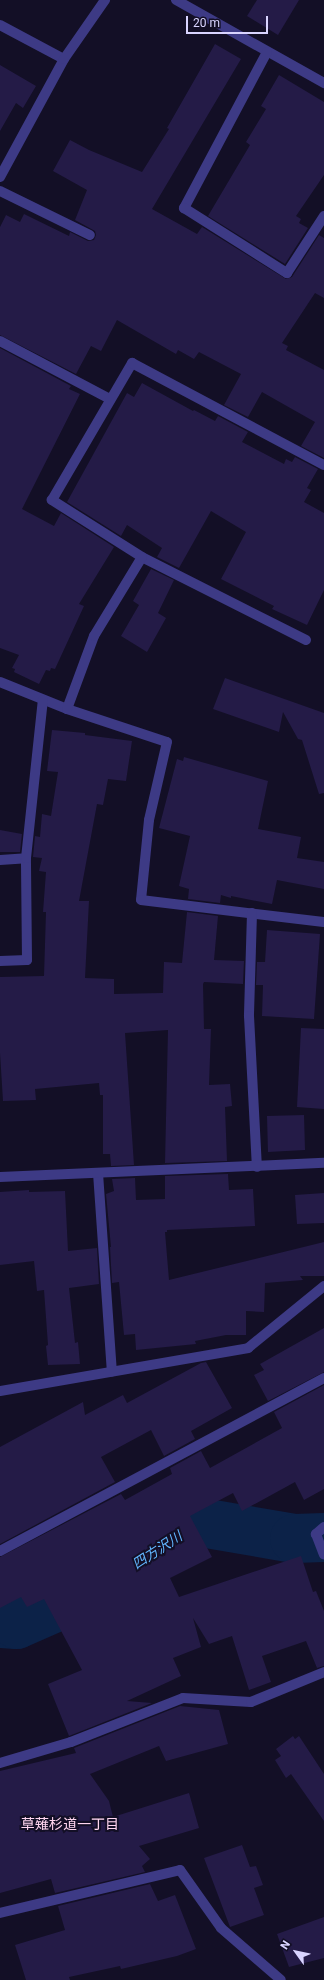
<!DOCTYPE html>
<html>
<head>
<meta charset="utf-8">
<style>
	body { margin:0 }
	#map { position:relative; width:324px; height:1980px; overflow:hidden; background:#130f26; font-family:Roboto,"Noto Sans JP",sans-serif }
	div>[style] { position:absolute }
	.river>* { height:49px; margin:-24.5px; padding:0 24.5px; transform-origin:24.5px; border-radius:24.5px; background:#0c2248 }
	.building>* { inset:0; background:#241b47 }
	.service>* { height:10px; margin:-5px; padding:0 5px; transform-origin:5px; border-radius:5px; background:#3d3a85 }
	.minor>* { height:10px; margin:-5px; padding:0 5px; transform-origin:5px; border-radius:5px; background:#3d3a85 }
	span { translate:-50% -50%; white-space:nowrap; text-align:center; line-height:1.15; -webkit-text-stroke:4px #130f26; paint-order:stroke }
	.water-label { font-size:14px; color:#62b6ff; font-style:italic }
	.neighbourhood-label { font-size:14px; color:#ffd6f0 }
	.north { position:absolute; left:276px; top:1932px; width:40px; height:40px; -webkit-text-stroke:3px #130f26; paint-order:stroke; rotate:303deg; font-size:11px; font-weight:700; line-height:16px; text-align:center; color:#d9d4ff }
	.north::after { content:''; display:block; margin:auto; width:14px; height:18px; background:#d9d4ff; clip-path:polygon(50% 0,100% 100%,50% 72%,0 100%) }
	.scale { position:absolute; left:186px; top:16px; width:82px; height:18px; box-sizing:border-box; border:2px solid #d9d4ff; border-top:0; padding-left:5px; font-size:12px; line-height:14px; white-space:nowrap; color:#d9d4ff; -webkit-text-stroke:3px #130f26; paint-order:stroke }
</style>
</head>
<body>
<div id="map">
	<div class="river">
		<div style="left:0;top:1623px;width:16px;rotate:4deg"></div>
		<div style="left:16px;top:1624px;width:87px;rotate:-23.6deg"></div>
		<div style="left:96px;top:1589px;width:125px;rotate:-32.5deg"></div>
		<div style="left:201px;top:1522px;width:94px;rotate:9.8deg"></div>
		<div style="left:294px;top:1538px;width:30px;rotate:-2deg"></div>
	</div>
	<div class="building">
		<div style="clip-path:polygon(257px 0,299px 0,278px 35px,247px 16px)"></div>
		<div style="clip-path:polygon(215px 44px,241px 59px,152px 209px,197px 234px,202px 227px,286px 279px,292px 277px,319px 235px,324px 238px,324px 298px,315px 293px,282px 343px,288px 346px,286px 350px,324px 370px,324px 458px,301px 446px,315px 422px,262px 392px,248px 417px,224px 405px,241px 374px,199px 352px,194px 359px,178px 350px,176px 354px,117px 320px,101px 351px,91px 346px,76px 374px,0 335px,0 227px,6px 215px,20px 222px,24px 214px,69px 236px,70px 232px,88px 241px,94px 240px,96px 235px,95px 231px,75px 220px,87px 190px,53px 171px,70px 140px,89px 150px,142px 172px,169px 129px,167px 128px)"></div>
		<div style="clip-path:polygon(0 65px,36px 86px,23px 108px,16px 103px,0 131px)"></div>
		<div style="clip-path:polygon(279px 75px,324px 102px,324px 175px,296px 216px,301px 219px,299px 223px,308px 228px,285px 264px,208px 216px,250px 145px,246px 142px,266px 109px,261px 106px)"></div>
		<div style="clip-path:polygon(0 348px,71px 386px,69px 389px,80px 394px,22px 509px,54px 526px,61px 513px,114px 547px,79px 604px,84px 606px,55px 669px,51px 668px,50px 671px,46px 670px,39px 684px,14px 672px,15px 669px,12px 668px,19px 655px,0 648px)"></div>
		<div style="clip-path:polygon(142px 383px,193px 411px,194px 410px,215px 421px,218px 416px,248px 432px,242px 442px,284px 464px,286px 459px,292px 462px,295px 457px,318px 469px,307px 488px,311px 490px,304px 502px,324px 513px,324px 590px,307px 625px,272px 609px,274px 606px,221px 579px,246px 532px,211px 511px,179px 568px,157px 557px,162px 548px,127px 525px,121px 536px,67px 502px,127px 393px,134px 397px)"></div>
		<div style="clip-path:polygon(151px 569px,174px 580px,158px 613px,166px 618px,147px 652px,121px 636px,139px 605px,133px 601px)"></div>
		<div style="clip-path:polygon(225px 678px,324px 713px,324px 793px,319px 794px,302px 740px,298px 739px,283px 712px,279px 732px,213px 709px)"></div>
		<div style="clip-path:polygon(52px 730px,85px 733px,85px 735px,132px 741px,126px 781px,108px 779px,103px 805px,97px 804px,79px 901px,89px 901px,85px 978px,114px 979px,114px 994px,163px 993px,164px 962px,182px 963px,187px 912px,218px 916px,214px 960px,244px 961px,243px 984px,204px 982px,203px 984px,204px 1029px,211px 1029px,209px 1085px,230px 1084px,232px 1106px,225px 1107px,227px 1161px,165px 1163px,168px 1030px,125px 1033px,134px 1165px,111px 1166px,110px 1154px,103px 1154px,103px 1095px,100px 1095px,99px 1083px,35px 1089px,36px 1100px,3px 1101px,0 1053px,0 977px,44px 976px,46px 912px,43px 912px,46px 872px,39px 871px,42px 858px,33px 857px,35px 836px,40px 837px,42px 814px,51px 816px,58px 772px,47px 771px)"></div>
		<div style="clip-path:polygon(184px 757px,268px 781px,258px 829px,301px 837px,297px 858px,324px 862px,324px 889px,277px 880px,272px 904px,231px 896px,231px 898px,221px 895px,220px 903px,188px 899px,189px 889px,179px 886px,190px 836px,159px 828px,177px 759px,183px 761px)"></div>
		<div style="clip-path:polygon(0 830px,22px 834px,20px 852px,0 852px)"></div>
		<div style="clip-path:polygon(267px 930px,320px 934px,314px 1019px,262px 1016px,263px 985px,256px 985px,257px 962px,265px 962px)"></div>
		<div style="clip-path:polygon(301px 1028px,324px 1029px,324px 1109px,297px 1107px)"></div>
		<div style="clip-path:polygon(304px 1115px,305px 1150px,268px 1152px,267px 1116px)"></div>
		<div style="clip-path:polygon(228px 1174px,229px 1190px,253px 1189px,255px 1226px,167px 1230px,167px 1232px,165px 1232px,169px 1280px,324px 1242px,324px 1276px,300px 1276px,303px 1280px,265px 1283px,264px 1312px,246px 1311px,246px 1335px,226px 1335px,195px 1341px,196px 1344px,136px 1350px,135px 1334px,124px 1335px,119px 1282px,112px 1283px,110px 1247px,111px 1247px,106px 1194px,114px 1191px,112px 1179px,135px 1178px,136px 1200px,165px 1199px,165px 1176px)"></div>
		<div style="clip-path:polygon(29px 1190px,29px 1192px,65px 1191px,68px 1251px,97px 1248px,99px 1284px,69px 1288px,75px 1343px,78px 1342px,80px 1364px,48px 1365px,46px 1346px,48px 1345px,44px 1290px,37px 1291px,34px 1261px,0 1265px,0 1192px)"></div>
		<div style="clip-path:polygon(324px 1193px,324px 1223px,297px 1224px,295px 1195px)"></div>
		<div style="clip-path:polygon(324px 1328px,324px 1372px,268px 1401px,254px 1375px,264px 1370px,260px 1364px)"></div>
		<div style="clip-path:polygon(206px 1362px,232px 1408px,191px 1431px,195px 1439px,164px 1456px,151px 1430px,101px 1457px,115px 1482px,0 1544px,0 1447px,83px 1402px,85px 1415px,123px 1395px,127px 1403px,201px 1363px)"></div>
		<div style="clip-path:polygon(324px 1385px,324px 1489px,304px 1500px,295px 1482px,242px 1511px,233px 1493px,190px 1516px,212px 1557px,170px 1578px,179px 1597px,301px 1556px,313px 1592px,316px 1591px,324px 1611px,324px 1666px,317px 1668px,306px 1641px,262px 1656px,271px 1682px,249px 1690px,232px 1636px,209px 1644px,193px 1618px,201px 1647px,173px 1658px,181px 1676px,127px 1701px,152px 1703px,69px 1736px,48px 1684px,82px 1670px,44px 1599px,27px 1607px,21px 1597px,0 1608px,0 1557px,121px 1494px,125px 1500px,172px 1474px,170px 1468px,201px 1451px,210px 1468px,282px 1428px,274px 1412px)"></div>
		<div style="clip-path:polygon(180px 1706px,219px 1710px,228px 1744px,166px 1761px,159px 1746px,90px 1774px,109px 1801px,113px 1817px,189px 1793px,199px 1828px,139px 1846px,150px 1859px,142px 1866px,145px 1872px,55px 1893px,51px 1879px,0 1893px,0 1771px,76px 1753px,74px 1748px)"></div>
		<div style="clip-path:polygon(293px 1736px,295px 1739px,299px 1736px,324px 1774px,324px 1821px,291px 1774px,286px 1778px,275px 1760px,281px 1756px,276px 1749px)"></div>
		<div style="clip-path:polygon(242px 1845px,250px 1867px,256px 1866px,263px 1885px,254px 1888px,264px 1915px,230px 1927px,204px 1858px)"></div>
		<div style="clip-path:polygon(150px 1884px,158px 1901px,175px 1895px,196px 1949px,177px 1956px,121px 1969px,120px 1966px,69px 1977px,70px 1980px,26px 1980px,15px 1945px,65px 1930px,58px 1906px)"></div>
		<div style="clip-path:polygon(324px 1917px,324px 1958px,289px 1967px,277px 1934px)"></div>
	</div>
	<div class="service">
		<div style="left:0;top:860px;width:26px;rotate:-4deg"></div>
	</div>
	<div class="minor">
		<div style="left:176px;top:0;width:170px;rotate:29.3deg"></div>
		<div style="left:0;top:25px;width:72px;rotate:28deg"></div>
		<div style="left:267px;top:52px;width:177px;rotate:118deg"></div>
		<div style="left:184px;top:208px;width:122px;rotate:32.3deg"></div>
		<div style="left:287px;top:273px;width:68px;rotate:-57deg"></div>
		<div style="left:0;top:177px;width:134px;rotate:-61.5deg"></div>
		<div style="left:64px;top:59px;width:72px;rotate:-55.2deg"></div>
		<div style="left:0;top:191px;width:100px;rotate:26.1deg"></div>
		<div style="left:0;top:341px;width:124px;rotate:27.8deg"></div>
		<div style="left:306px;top:640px;width:184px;rotate:-153.2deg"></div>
		<div style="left:142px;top:557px;width:107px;rotate:-147.7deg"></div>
		<div style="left:52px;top:500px;width:159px;rotate:-59.7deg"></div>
		<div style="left:132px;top:363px;width:217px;rotate:28deg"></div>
		<div style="left:0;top:682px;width:72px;rotate:21.9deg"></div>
		<div style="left:67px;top:709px;width:105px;rotate:18.3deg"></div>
		<div style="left:167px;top:742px;width:80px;rotate:103deg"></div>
		<div style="left:149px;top:820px;width:80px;rotate:95.7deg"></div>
		<div style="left:141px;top:900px;width:184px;rotate:6.9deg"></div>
		<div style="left:67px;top:709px;width:78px;rotate:-69.7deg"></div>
		<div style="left:94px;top:636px;width:92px;rotate:-58.7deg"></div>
		<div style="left:252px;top:913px;width:103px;rotate:91.7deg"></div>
		<div style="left:249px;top:1016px;width:151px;rotate:87deg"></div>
		<div style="left:0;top:961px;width:27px;rotate:-2deg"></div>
		<div style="left:27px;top:960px;width:102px;rotate:-90.6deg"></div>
		<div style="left:26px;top:858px;width:159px;rotate:-83.9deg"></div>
		<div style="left:98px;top:1173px;width:199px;rotate:86deg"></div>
		<div style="left:0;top:1177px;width:324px;rotate:-2.5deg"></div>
		<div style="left:0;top:1391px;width:252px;rotate:-9.8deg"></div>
		<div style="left:248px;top:1348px;width:98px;rotate:-39.2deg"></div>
		<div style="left:324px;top:1527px;width:11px;rotate:139deg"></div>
		<div style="left:316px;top:1534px;width:22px;rotate:69deg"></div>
		<div style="left:0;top:1551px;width:367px;rotate:-28.1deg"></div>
		<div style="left:0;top:1763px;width:74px;rotate:-16.5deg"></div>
		<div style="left:71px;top:1742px;width:120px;rotate:-21.4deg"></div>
		<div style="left:183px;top:1698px;width:68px;rotate:3.4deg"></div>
		<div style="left:251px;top:1702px;width:79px;rotate:-22.3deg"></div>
		<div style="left:0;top:1913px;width:185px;rotate:-13.4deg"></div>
		<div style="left:180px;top:1870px;width:71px;rotate:54.7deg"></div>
		<div style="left:221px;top:1928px;width:79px;rotate:40.9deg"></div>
	</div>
	<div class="water-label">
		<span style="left:157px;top:1550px;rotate:-33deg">四方沢川</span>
	</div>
	<div class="neighbourhood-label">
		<span style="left:70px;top:1824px">草薙杉道一丁目</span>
	</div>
	<div class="north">N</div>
	<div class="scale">20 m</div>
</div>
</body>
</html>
